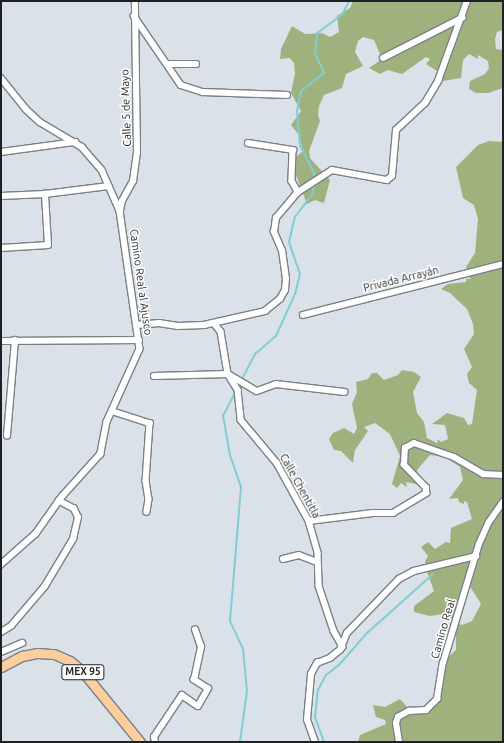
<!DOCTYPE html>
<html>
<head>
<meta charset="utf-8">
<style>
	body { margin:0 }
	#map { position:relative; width:504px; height:743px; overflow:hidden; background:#dae1e9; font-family:Ubuntu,sans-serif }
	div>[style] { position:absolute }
	.forest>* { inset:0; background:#9fb27d }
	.stream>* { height:2px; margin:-1px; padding:0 1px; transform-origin:1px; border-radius:1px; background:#82cdd2 }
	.roads { filter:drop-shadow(1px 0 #7a8088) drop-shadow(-1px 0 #7a8088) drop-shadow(0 1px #7a8088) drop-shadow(0 -1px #7a8088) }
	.street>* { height:5.5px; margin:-2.75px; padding:0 2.75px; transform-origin:2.75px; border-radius:2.75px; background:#fff }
	.primary>* { height:9px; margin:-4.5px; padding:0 4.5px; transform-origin:4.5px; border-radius:4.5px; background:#fcce9d }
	span { translate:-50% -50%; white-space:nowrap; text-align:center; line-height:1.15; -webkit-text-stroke:3px #fff; paint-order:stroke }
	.shield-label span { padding:1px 3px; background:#fff; border:1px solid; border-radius:3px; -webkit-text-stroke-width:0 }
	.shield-label { font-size:10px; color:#1e2124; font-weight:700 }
	.street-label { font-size:11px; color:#1e2124 }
	.frame { position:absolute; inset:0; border:2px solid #1e2124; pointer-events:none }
</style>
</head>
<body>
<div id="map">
	<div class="forest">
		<div style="clip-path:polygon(353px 1px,503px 1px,503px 30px,497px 32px,495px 39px,496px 49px,503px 50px,503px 88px,488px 93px,476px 93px,469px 89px,470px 81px,485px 74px,489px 68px,488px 61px,478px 55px,478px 59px,469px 54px,463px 60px,461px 78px,443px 81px,437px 71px,426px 64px,430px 59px,426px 57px,402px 74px,388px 70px,380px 74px,369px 68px,382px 59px,374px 40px,363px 37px,358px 41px,355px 52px,363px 66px,346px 74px,342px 88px,324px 95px,319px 106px,318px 115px,320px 121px,309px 151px,310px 158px,330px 180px,324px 203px,315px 200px,307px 204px,294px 170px,296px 157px,303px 151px,299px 135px,291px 125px,301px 111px,291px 93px,295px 73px,294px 63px,290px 58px,280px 59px,281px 49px,292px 26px,305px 34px,322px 33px,330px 37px,339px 32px,337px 16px,350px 8px)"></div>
		<div style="clip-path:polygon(489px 141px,503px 142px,503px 742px,358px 742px,360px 735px,386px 724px,385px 720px,376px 717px,373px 705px,385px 707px,400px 699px,407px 707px,426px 714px,435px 703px,446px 659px,456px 650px,456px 623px,462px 625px,472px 621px,481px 604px,471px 588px,462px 592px,459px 598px,460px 602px,454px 602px,456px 621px,443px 614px,430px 616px,414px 612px,414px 606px,434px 591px,426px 569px,425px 562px,428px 556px,421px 547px,428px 542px,435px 549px,446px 542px,450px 543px,451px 528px,472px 519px,467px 502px,464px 501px,464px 504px,459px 502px,458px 498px,449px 499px,463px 480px,460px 467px,445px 457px,430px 455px,417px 470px,420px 482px,416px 484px,406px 482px,407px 487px,401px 483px,397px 488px,392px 484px,400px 456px,390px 434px,375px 423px,364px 427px,368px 431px,355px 450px,353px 463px,341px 451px,334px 450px,329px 439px,333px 433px,344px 428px,354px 434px,357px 428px,352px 404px,357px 392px,356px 382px,368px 379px,372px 373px,377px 373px,384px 380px,398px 375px,402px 370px,414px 372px,421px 377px,413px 392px,417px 413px,424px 422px,427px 438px,437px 443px,438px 439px,441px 442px,448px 439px,445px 425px,432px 424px,447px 413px,464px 418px,468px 425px,472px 424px,477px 390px,469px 383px,467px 374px,472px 367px,464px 349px,474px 334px,473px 324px,467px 309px,450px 293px,441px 289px,448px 284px,466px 282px,466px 279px,470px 279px,466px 267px,475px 253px,478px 219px,474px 205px,463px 198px,456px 167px,478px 145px)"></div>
	</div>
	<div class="stream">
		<div style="left:314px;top:180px;width:7px;rotate:-90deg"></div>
		<div style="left:314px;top:173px;width:30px;rotate:-117deg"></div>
		<div style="left:300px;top:146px;width:35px;rotate:-95deg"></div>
		<div style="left:297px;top:111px;width:20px;rotate:-79deg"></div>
		<div style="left:301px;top:91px;width:29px;rotate:-38deg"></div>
		<div style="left:324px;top:73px;width:22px;rotate:-114deg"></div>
		<div style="left:315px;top:53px;width:20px;rotate:-84deg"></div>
		<div style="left:317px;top:33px;width:31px;rotate:-36deg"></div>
		<div style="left:342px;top:15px;width:16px;rotate:-63deg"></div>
		<div style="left:240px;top:742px;width:51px;rotate:-82.2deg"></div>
		<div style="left:247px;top:691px;width:42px;rotate:-95.4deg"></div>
		<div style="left:243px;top:649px;width:31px;rotate:-115deg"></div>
		<div style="left:230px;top:621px;width:134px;rotate:-85.3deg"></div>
		<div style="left:241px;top:487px;width:34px;rotate:-109deg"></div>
		<div style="left:230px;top:455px;width:40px;rotate:-100deg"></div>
		<div style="left:223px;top:416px;width:70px;rotate:-62.7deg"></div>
		<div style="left:255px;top:354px;width:28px;rotate:-41deg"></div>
		<div style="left:276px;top:336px;width:46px;rotate:-65.7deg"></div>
		<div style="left:295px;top:294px;width:21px;rotate:-76deg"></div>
		<div style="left:300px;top:274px;width:34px;rotate:-109deg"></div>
		<div style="left:289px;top:242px;width:26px;rotate:-77deg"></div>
		<div style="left:295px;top:217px;width:30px;rotate:-53deg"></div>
		<div style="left:313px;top:193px;width:9px;rotate:-84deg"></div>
		<div style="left:324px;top:742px;width:27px;rotate:-110deg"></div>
		<div style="left:315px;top:717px;width:27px;rotate:-84deg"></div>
		<div style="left:318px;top:690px;width:17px;rotate:-62deg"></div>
		<div style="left:326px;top:675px;width:16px;rotate:-38deg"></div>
		<div style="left:339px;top:665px;width:41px;rotate:-48.9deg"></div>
		<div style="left:366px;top:634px;width:90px;rotate:-41.8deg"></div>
	</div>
	<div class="roads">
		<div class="street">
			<div style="left:134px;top:16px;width:83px;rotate:55.7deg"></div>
			<div style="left:181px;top:85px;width:23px;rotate:18deg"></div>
			<div style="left:203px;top:92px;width:84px;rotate:2deg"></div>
			<div style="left:383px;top:58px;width:89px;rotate:-26.9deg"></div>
			<div style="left:169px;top:64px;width:27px"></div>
			<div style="left:1px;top:78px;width:40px;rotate:51deg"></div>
			<div style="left:26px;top:109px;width:19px;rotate:43deg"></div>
			<div style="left:40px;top:122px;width:49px;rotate:30.8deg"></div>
			<div style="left:82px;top:147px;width:30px;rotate:49deg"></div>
			<div style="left:102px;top:170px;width:45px;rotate:66.3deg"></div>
			<div style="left:120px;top:211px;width:139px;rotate:81.8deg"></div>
			<div style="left:140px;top:349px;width:80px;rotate:114.3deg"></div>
			<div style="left:107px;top:422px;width:33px;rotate:101deg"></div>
			<div style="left:101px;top:454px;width:57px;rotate:132.1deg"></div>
			<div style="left:63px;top:496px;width:47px;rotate:125.4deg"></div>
			<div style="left:36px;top:534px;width:47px;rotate:138.5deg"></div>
			<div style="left:248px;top:143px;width:46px;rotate:8.8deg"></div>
			<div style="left:293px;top:150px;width:31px;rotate:92deg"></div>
			<div style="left:292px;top:181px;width:13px;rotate:61deg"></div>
			<div style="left:1px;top:152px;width:75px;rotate:-7.7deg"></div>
			<div style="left:1px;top:196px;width:44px;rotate:-2.6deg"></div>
			<div style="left:45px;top:194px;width:64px;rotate:-7.1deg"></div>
			<div style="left:120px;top:211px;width:10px;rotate:-79deg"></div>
			<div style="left:122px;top:201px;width:23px;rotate:-61deg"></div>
			<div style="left:133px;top:181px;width:28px;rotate:-82deg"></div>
			<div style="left:137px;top:153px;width:152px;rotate:-90.8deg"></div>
			<div style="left:1px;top:248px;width:47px;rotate:-3.7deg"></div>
			<div style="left:48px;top:245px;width:51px;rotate:-93.4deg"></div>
			<div style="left:303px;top:315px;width:206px;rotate:-14.3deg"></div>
			<div style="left:214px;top:323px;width:11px;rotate:52deg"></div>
			<div style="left:221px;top:332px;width:43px;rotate:80.5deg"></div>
			<div style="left:228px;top:374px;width:19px;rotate:58deg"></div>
			<div style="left:238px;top:390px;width:30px;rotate:84deg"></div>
			<div style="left:241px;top:420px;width:56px;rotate:50.1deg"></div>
			<div style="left:277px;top:463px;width:66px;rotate:61.1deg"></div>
			<div style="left:309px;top:521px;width:33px;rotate:74deg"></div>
			<div style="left:318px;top:553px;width:33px;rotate:88deg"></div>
			<div style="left:319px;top:586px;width:47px;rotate:71.6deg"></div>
			<div style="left:334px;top:631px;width:18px;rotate:61deg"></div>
			<div style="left:137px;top:325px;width:22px;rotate:-5deg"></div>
			<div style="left:159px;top:323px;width:19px;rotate:9deg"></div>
			<div style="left:178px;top:326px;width:26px;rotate:-2deg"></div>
			<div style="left:204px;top:325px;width:63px;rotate:-12.9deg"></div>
			<div style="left:265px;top:311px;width:19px;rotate:-39deg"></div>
			<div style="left:280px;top:299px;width:10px;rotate:-61deg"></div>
			<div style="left:285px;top:290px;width:11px;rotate:-85deg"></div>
			<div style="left:286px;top:279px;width:28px;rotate:-98deg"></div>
			<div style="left:282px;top:251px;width:21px;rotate:-113deg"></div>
			<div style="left:274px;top:232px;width:14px;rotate:-82deg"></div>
			<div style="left:276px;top:218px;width:34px;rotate:-50deg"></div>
			<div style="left:298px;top:192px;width:40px;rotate:-32.9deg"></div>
			<div style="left:332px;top:170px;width:56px;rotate:10.3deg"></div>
			<div style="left:387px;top:180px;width:6px;rotate:-39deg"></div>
			<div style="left:392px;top:176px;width:46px;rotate:-85deg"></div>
			<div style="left:396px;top:130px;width:40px;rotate:-43deg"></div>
			<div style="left:425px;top:103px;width:26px;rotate:-59deg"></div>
			<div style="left:438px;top:81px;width:85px;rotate:-70.1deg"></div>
			<div style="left:1px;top:341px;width:138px;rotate:-0.4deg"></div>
			<div style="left:230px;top:375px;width:31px;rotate:31deg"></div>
			<div style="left:257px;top:391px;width:20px;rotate:-20deg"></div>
			<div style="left:276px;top:384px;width:69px;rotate:6.6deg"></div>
			<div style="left:154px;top:376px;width:74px;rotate:-1.5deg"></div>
			<div style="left:112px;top:411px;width:40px;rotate:18deg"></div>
			<div style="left:150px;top:423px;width:58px;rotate:93.9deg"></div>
			<div style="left:146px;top:481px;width:18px;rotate:81deg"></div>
			<div style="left:149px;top:499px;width:13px;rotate:99deg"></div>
			<div style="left:7px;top:436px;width:96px;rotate:-85.2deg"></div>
			<div style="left:309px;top:521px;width:64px;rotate:-7.2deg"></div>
			<div style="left:372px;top:513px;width:21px"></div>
			<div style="left:393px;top:513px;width:39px;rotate:-31deg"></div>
			<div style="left:426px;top:493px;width:5px;rotate:-90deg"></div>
			<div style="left:426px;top:488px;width:32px;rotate:-134deg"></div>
			<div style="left:404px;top:465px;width:17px;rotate:-87deg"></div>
			<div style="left:405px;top:448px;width:10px;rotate:-29deg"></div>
			<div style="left:414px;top:443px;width:42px;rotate:19.3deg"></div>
			<div style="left:454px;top:457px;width:34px;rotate:30deg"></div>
			<div style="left:483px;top:474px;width:20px;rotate:3deg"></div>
			<div style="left:283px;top:559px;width:16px;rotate:-14deg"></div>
			<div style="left:299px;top:555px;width:19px;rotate:21deg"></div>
			<div style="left:1px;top:632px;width:12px;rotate:-31deg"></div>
			<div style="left:11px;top:626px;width:52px;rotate:-49.6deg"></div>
			<div style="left:45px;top:586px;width:55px;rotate:-59.2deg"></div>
			<div style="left:73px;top:539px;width:22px;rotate:-77deg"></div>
			<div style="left:78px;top:518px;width:10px;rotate:-114deg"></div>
			<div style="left:74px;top:509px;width:17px;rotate:-152deg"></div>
			<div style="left:1px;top:652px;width:23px;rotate:-23deg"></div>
			<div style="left:155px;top:742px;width:5px;rotate:-101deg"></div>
			<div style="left:154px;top:737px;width:50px;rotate:-56.3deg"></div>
			<div style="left:182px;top:695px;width:19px;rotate:35deg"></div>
			<div style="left:198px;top:706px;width:20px;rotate:-60deg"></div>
			<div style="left:208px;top:689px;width:17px;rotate:-147deg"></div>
			<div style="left:194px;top:680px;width:34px;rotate:-78deg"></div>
			<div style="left:201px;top:647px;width:18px;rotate:-109deg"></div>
			<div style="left:315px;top:742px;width:23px;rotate:-110deg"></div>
			<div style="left:307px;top:720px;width:46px;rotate:-85deg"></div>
			<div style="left:311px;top:674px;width:13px;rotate:-61deg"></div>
			<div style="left:317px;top:663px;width:14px;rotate:-21deg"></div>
			<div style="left:330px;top:658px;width:13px;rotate:-39deg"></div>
			<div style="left:340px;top:650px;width:18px;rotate:-68deg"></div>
			<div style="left:347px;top:633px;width:75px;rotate:-46.1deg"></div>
			<div style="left:399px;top:579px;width:17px;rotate:-28deg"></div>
			<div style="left:414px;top:571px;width:64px;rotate:-13.6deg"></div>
			<div style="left:399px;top:742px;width:19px;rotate:-99deg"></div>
			<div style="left:396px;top:723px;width:6px;rotate:-72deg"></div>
			<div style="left:398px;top:717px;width:13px;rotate:-29deg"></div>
			<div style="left:409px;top:711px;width:17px;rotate:-3deg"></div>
			<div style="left:426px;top:710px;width:16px;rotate:-45deg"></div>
			<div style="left:437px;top:699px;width:36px;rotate:-81deg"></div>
			<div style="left:443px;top:663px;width:124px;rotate:-73.2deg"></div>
			<div style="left:479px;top:544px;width:24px;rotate:-66deg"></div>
			<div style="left:489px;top:522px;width:24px;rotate:-55deg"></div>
		</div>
		<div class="primary">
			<div style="left:1px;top:667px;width:24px;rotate:-28deg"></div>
			<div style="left:22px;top:656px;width:16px;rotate:-11deg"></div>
			<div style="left:38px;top:653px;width:16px;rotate:4deg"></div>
			<div style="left:54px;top:654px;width:17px;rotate:24deg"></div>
			<div style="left:70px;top:661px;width:17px;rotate:40deg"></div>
			<div style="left:83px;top:672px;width:90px;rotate:50.8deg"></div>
		</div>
	</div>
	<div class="shield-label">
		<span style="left:83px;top:672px">MEX 95</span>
	</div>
	<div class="street-label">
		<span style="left:126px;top:108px;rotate:-92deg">Calle 5 de Mayo</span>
		<span style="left:401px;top:279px;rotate:-14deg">Privada Arrayán</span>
		<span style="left:141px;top:282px;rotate:82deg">Camino Real al Ajusco</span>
		<span style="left:300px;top:486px;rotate:61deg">Calle Chentitla</span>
		<span style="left:443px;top:629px;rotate:-74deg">Camino Real</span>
	</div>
	<div class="frame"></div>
</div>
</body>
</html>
